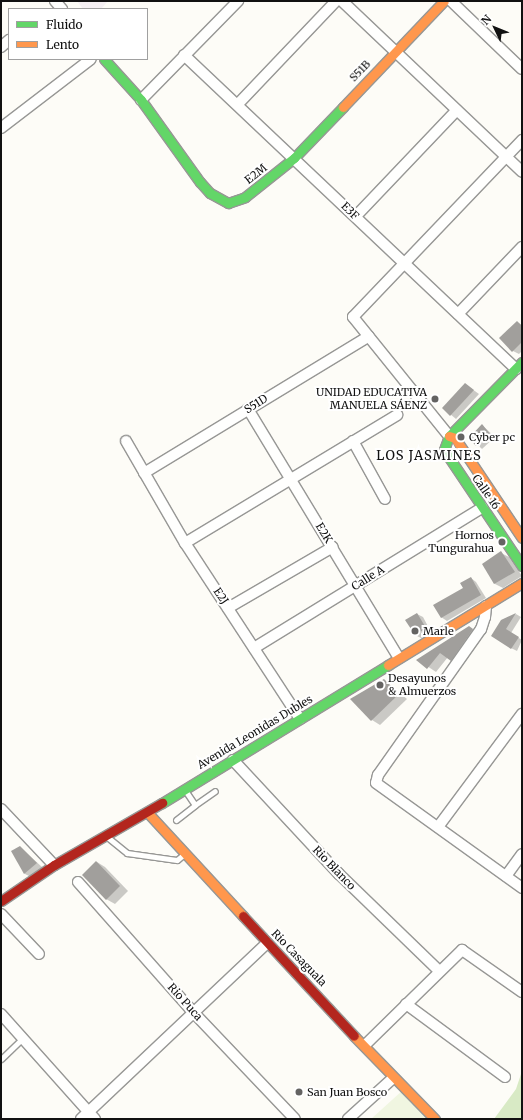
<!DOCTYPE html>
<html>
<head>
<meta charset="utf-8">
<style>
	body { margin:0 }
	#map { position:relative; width:523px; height:1120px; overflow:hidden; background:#fdfcf7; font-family:Merriweather,serif }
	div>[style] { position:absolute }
	.industrial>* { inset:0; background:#f5f0f3 }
	.forest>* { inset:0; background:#d8eac5 }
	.pitch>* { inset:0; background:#f0f6e1 }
	.shadow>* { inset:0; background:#0003 }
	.building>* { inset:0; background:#a19f9c }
	.roads { filter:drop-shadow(1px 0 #979795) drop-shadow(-1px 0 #979795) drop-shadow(0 1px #979795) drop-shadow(0 -1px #979795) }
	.lane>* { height:5px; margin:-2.5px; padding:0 2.5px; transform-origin:2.5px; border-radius:2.5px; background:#fffffe }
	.street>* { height:10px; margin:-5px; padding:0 5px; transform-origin:5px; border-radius:5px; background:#fffffe }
	.fast>* { height:9px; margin:-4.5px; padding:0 4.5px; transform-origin:4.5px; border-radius:4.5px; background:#63d668 }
	.slow>* { height:9px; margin:-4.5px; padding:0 4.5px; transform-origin:4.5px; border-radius:4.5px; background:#ff974d }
	.jam>* { height:9px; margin:-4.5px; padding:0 4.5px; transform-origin:4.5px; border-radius:4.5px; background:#b3261e }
	.dots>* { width:11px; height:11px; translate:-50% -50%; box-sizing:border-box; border:2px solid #fff; border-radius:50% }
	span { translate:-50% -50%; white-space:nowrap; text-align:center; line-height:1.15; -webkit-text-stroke:4px #fff; paint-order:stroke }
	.street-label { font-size:11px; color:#111 }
	.poi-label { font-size:11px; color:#111 }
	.right { translate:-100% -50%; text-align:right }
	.left { translate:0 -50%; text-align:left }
	.quarter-label { font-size:13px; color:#111; letter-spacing:1px }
	.frame { position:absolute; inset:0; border:2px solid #111; pointer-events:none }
	.legend { position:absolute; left:8px; top:8px; width:140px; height:52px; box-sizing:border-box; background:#fff; border:1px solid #a0a0a0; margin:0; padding:5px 7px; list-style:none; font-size:12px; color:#111 }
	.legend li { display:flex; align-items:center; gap:8px; height:20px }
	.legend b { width:20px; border:1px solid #a0a0a0 }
	.north { position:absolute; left:475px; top:8px; width:40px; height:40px; -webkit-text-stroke:3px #fff; paint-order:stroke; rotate:313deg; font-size:11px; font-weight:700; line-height:16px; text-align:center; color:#111 }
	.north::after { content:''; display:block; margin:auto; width:14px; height:18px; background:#111; clip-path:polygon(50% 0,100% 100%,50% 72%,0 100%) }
</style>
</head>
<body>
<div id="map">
	<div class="industrial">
		<div style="clip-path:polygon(77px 1px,108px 1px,101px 9px,83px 9px)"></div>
	</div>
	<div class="forest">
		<div style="clip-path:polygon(522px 1071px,522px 1119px,494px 1119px,516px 1089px)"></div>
	</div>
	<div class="pitch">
		<div style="clip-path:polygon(403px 1090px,430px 1119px,371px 1119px)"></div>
	</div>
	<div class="shadow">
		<div style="clip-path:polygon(517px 322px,522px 325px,522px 351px,519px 354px,513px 351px)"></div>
		<div style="clip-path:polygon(465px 384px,479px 394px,456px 419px,443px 408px)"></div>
		<div style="clip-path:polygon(482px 425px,495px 437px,482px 449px,470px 438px)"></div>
		<div style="clip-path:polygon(501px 553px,509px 557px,522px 576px,503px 588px,495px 584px,483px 564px)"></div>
		<div style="clip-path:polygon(471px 578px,476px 582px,486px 598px,447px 621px,441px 617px)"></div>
		<div style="clip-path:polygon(417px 614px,423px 617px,431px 632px,421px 638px,415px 635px)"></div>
		<div style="clip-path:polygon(516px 614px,521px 617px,511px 633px,522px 640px,517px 651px,511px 648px,502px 620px)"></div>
		<div style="clip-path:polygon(469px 627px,481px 634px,459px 665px,448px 657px,436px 672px,418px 660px)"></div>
		<div style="clip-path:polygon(384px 680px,407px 699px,380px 725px,372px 720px)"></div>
		<div style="clip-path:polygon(20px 847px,42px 867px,31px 877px,25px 874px,13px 852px)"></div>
		<div style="clip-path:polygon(97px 862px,105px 867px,128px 891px,115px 904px,106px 899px)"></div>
	</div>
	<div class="building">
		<div style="clip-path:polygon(517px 321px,522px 326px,522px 342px,512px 352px,499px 338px)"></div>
		<div style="clip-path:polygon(465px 383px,474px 390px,450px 416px,442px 408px)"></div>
		<div style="clip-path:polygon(482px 424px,490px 434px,476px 446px,469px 438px)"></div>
		<div style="clip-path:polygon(501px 551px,515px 572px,494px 584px,482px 564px)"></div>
		<div style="clip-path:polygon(471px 577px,481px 595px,441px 618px,433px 605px,463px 588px,460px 583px)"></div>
		<div style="clip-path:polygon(417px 613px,426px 628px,415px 635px,405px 620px)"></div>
		<div style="clip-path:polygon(516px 613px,506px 629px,519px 637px,511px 649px,491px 636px,501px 620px)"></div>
		<div style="clip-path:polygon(469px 626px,473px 629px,451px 661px,440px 653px,427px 669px,416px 660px)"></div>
		<div style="clip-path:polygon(384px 679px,399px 694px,371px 721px,350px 699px)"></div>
		<div style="clip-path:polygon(20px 846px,37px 863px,24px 874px,11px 851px)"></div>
		<div style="clip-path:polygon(96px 861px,120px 886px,106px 900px,82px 875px)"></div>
	</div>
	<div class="roads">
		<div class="lane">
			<div style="left:195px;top:805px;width:24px;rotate:-35deg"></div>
			<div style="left:176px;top:820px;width:24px;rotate:-38deg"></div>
			<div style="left:195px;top:805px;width:18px;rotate:-124deg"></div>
			<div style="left:106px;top:836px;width:27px;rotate:39deg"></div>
			<div style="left:127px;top:853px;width:50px;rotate:8deg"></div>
			<div style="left:177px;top:860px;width:8px;rotate:-40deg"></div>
			<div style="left:1px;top:1059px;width:30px;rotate:-44deg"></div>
		</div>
		<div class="street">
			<div style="left:55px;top:1px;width:11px;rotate:49deg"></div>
			<div style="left:342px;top:1px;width:248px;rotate:43.5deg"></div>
			<div style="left:451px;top:1px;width:98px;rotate:43.8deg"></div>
			<div style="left:1px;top:47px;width:11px;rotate:-41deg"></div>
			<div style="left:184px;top:55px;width:457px;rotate:43.4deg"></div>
			<div style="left:141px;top:100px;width:139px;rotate:-45.6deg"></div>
			<div style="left:238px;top:104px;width:142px;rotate:-46.4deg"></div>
			<div style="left:1px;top:128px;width:113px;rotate:-37.5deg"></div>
			<div style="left:356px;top:216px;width:146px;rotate:-46.4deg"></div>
			<div style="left:458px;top:314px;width:93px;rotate:-46.3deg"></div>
			<div style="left:248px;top:409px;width:291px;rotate:58.8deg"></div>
			<div style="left:449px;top:436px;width:153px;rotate:-128.9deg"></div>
			<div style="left:353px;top:317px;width:245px;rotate:-46.3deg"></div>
			<div style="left:126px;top:441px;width:118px;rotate:60deg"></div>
			<div style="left:185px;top:543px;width:210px;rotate:56.8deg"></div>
			<div style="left:353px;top:441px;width:66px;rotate:61.1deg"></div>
			<div style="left:144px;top:473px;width:263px;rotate:-31.3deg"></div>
			<div style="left:185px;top:543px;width:248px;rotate:-31.1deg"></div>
			<div style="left:486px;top:606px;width:11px;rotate:95deg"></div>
			<div style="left:485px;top:617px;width:13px;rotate:108deg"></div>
			<div style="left:481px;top:629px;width:179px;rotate:125.2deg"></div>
			<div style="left:378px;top:775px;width:8px;rotate:104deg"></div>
			<div style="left:376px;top:783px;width:180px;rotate:35.7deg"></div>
			<div style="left:228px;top:608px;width:121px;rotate:-30.2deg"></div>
			<div style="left:254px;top:648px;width:268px;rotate:-31.6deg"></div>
			<div style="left:233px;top:760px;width:156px;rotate:47.1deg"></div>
			<div style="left:339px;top:874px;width:139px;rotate:44.1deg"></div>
			<div style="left:1px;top:809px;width:77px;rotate:46.6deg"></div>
			<div style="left:438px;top:827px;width:141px;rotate:-53.4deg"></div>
			<div style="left:506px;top:876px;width:27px;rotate:-54deg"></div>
			<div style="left:78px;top:882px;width:175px;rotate:48.5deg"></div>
			<div style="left:194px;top:1013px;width:146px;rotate:46.4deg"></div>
			<div style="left:1px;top:914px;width:55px;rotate:46.5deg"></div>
			<div style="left:406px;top:1004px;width:123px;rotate:36.4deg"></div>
			<div style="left:1px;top:1014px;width:141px;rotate:48.2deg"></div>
			<div style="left:365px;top:1045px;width:136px;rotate:-44.4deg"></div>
			<div style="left:462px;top:950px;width:73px;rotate:35deg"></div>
			<div style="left:81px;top:1119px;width:256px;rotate:-43.4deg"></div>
			<div style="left:348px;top:1119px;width:61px;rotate:-42.3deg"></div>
		</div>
		<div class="fast">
			<div style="left:104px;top:59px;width:55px;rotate:47.9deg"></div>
			<div style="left:141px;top:100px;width:101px;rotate:54.3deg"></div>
			<div style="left:200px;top:182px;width:15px;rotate:48deg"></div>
			<div style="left:210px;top:193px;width:21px;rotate:29deg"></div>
			<div style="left:228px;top:203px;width:18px;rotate:-19deg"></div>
			<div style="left:245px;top:197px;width:63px;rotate:-38.5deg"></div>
			<div style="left:294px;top:158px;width:71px;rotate:-46.1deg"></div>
			<div style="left:522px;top:362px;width:104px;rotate:134.6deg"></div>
			<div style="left:449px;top:436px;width:15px;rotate:110deg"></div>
			<div style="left:444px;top:450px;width:140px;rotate:56.1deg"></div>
			<div style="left:162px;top:803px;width:265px;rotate:-31.4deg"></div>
		</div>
		<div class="slow">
			<div style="left:343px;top:107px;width:146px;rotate:-46.4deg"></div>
			<div style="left:449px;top:436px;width:6px;rotate:18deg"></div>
			<div style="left:455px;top:438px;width:120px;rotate:56.2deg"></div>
			<div style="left:388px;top:665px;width:157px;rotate:-31.5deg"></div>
			<div style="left:147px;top:812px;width:142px;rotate:47.3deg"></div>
			<div style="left:354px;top:1036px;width:116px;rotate:45.7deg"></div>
		</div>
		<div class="jam">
			<div style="left:1px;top:901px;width:64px;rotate:-34.2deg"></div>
			<div style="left:54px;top:865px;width:125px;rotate:-29.9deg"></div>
			<div style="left:243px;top:916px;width:163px;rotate:47.2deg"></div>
		</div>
	</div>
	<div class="dots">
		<div style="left:435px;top:399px;background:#646362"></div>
		<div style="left:461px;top:437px;background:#646362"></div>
		<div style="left:502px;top:542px;background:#646362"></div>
		<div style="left:415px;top:631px;background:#646362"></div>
		<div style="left:380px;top:685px;background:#646362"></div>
		<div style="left:299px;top:1092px;background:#646362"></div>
	</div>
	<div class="street-label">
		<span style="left:360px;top:71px;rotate:-46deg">S51B</span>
		<span style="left:256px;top:174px;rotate:-38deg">E2M</span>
		<span style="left:350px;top:211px;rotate:44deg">E3F</span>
		<span style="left:256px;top:404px;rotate:-32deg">S51D</span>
		<span style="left:486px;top:492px;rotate:55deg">Calle 16</span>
		<span style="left:324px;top:533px;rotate:58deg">E2K</span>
		<span style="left:368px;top:578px;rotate:-32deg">Calle A</span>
		<span style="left:221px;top:596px;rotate:56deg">E2J</span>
		<span style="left:255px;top:732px;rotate:-31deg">Avenida Leonidas Dubles</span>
		<span style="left:334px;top:868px;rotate:46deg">Rio Blanco</span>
		<span style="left:299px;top:958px;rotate:46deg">Rio Casaguala</span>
		<span style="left:185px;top:1002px;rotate:48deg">Rio Puca</span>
	</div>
	<div class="poi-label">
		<span class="right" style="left:427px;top:399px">UNIDAD EDUCATIVA<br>MANUELA SÁENZ</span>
		<span class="left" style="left:469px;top:437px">Cyber pc</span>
		<span class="right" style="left:494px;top:542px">Hornos<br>Tungurahua</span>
		<span class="left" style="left:423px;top:631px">Marle</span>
		<span class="left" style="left:388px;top:685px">Desayunos<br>&amp; Almuerzos</span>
		<span class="left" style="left:307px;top:1092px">San Juan Bosco</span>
	</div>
	<div class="quarter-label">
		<span style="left:429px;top:456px">LOS JASMINES</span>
	</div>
	<div class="frame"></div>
	<ul class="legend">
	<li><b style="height:5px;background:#63d668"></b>Fluido</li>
	<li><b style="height:5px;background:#ff974d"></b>Lento</li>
	</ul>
	<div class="north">N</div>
</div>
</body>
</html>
